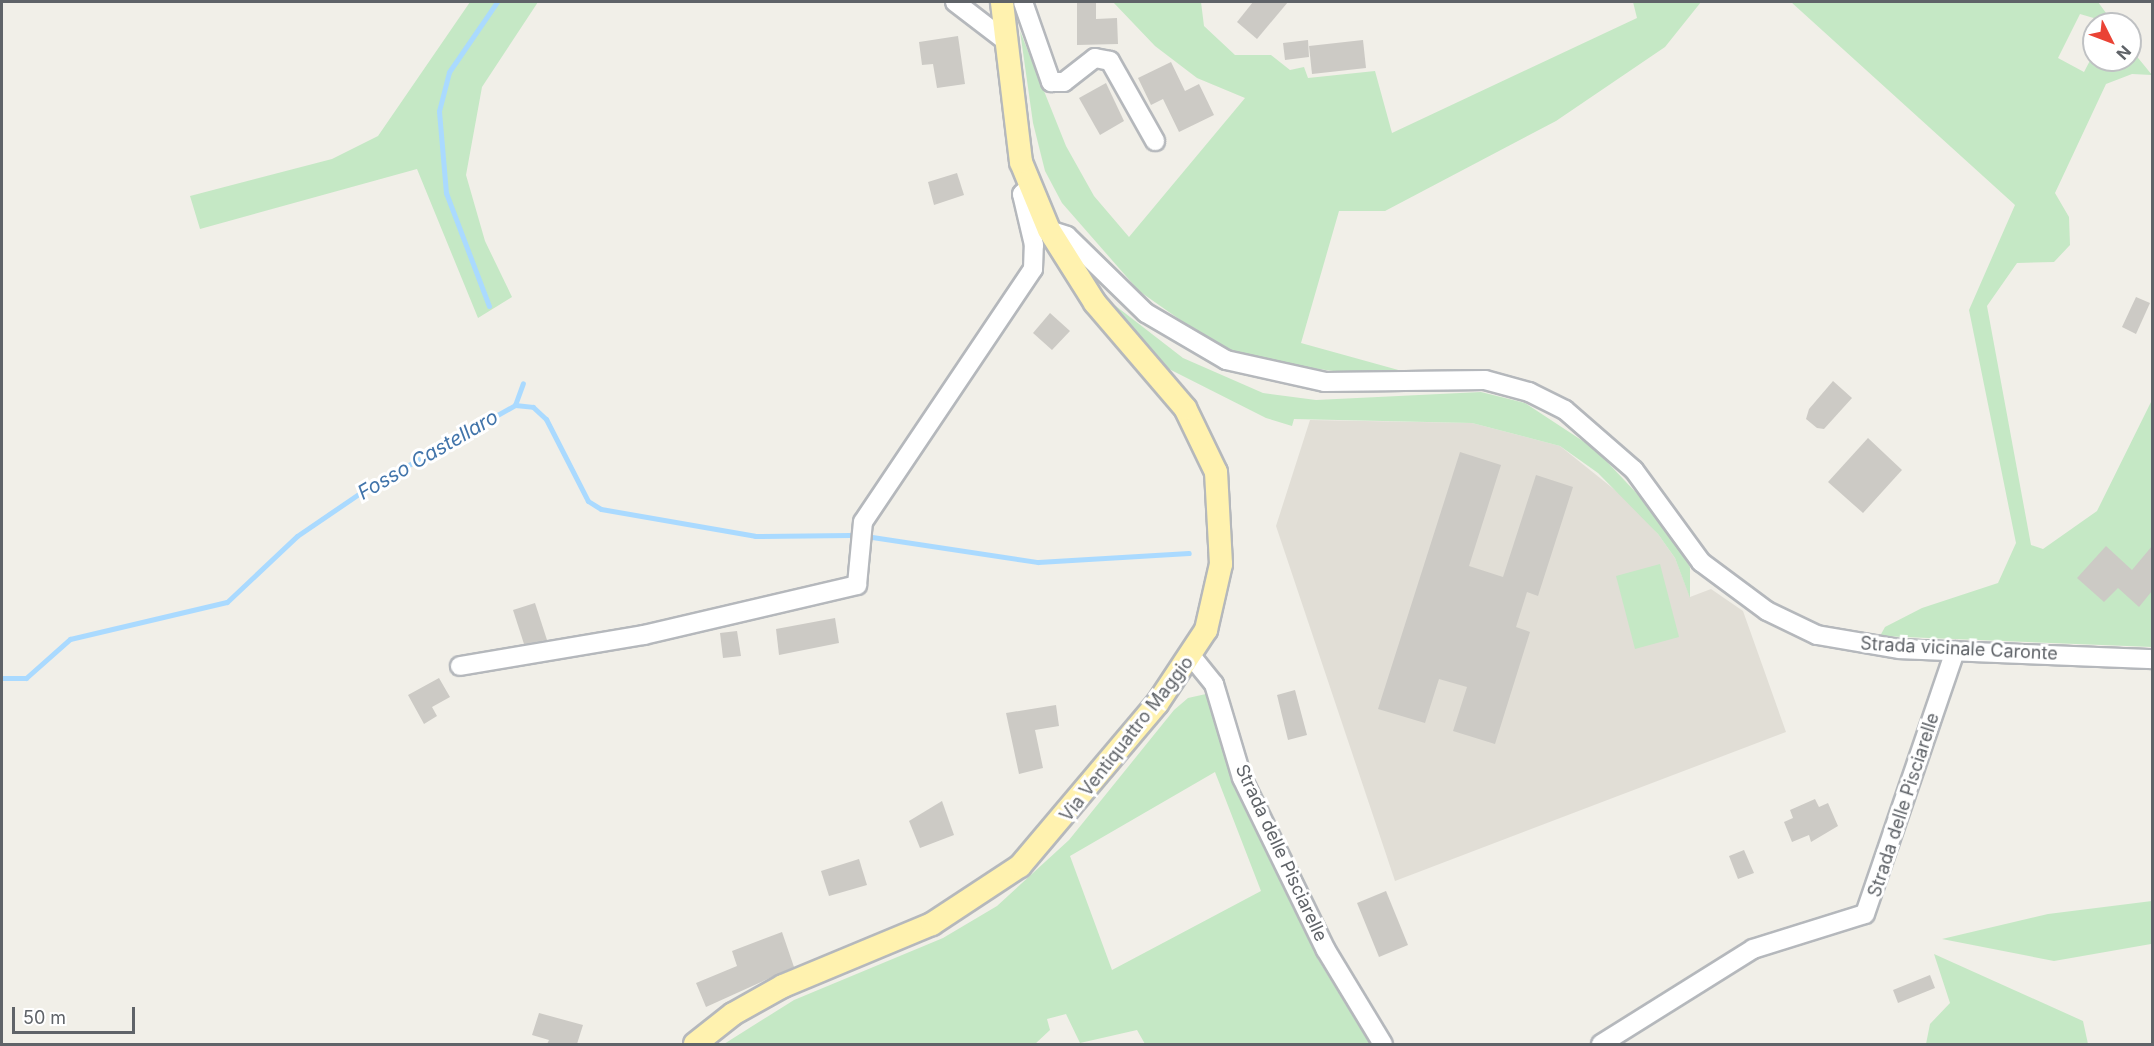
<!DOCTYPE html>
<html>
<head>
<meta charset="utf-8">
<style>
	body { margin:0 }
	#map { position:relative; width:2154px; height:1046px; overflow:hidden; background:#f1efe8; font-family:Inter,sans-serif }
	div>[style] { position:absolute }
	.education>* { inset:0; background:#e1ded6 }
	.green>* { inset:0; background:#c5e8c5 }
	.stream>* { height:5px; margin:-2.5px; padding:0 2.5px; transform-origin:2.5px; border-radius:2.5px; background:#aadaff }
	.building>* { inset:0; background:#cccac5 }
	.roads { filter:drop-shadow(2px 0 #b5b8bc) drop-shadow(-2px 0 #b5b8bc) drop-shadow(0 2px #b5b8bc) drop-shadow(0 -2px #b5b8bc) }
	.minor>* { height:18px; margin:-9px; padding:0 9px; transform-origin:9px; border-radius:9px; background:#fff }
	.major>* { height:22px; margin:-11px; padding:0 11px; transform-origin:11px; border-radius:11px; background:#fff2af }
	span { translate:-50% -50%; white-space:nowrap; text-align:center; line-height:1.15; -webkit-text-stroke:6px #fff; paint-order:stroke }
	.street-label { font-size:18px; color:#5f6368 }
	.water-label { font-size:20px; color:#4174aa; font-style:italic }
	.frame { position:absolute; inset:0; border:3px solid #5f6368; pointer-events:none }
	.north { position:absolute; left:2082px; top:12px; width:60px; height:60px; box-sizing:border-box; background:#fff; border:2px solid #bfc1c3; border-radius:50%; rotate:132deg; font-size:16px; font-weight:700; line-height:24px; text-align:center; color:#5f6368 }
	.north::after { content:''; display:block; margin:auto; width:21px; height:27px; background:#ea4335; clip-path:polygon(50% 0,100% 100%,50% 72%,0 100%) }
	.scale { position:absolute; left:12px; top:1007px; width:123px; height:27px; box-sizing:border-box; border:3px solid #5f6368; border-top:0; padding-left:8px; font-size:18px; line-height:21px; white-space:nowrap; color:#5f6368; -webkit-text-stroke:4px #fff; paint-order:stroke }
</style>
</head>
<body>
<div id="map">
	<div class="education">
		<div style="clip-path:polygon(1310px 420px,1472px 423px,1560px 446px,1630px 502px,1658px 534px,1675px 558px,1690px 597px,1711px 589px,1743px 611px,1786px 732px,1395px 881px,1276px 526px)"></div>
	</div>
	<div class="green">
		<div style="clip-path:polygon(470px 2px,538px 2px,482px 87px,466px 175px,485px 241px,512px 297px,478px 318px,417px 169px,200px 229px,190px 196px,332px 159px,378px 136px)"></div>
		<div style="clip-path:polygon(1113px 2px,1201px 2px,1204px 26px,1235px 55px,1271px 55px,1290px 70px,1304px 67px,1308px 78px,1375px 71px,1392px 133px,1637px 18px,1633px 2px,1701px 2px,1665px 47px,1556px 121px,1385px 211px,1339px 211px,1301px 343px,1402px 371px,1341px 372px,1274px 363px,1216px 345px,1139px 291px,1062px 203px,1045px 171px,1033px 123px,1020px 31px,1066px 146px,1094px 196px,1129px 237px,1245px 98px,1197px 78px,1155px 46px)"></div>
		<div style="clip-path:polygon(1791px 2px,2098px 2px,2114px 24px,2080px 14px,2058px 58px,2084px 72px,2094px 53px,2094px 60px,2130px 60px,2130px 48px,2152px 75px,2132px 74px,2106px 84px,2055px 193px,2069px 217px,2070px 245px,2054px 262px,2017px 263px,1987px 306px,2031px 545px,2043px 549px,2097px 511px,2152px 400px,2152px 647px,1880px 636px,1885px 627px,1922px 608px,1998px 583px,2016px 543px,1969px 310px,2015px 205px)"></div>
		<div style="clip-path:polygon(1108px 300px,1183px 358px,1263px 393px,1316px 400px,1481px 392px,1525px 403px,1595px 449px,1658px 516px,1690px 567px,1690px 598px,1675px 558px,1658px 534px,1598px 473px,1560px 446px,1472px 423px,1294px 419px,1292px 426px,1266px 418px,1169px 369px)"></div>
		<div style="clip-path:polygon(1660px 564px,1679px 637px,1635px 649px,1616px 576px)"></div>
		<div style="clip-path:polygon(evenodd,1206px 694px,1234px 787px,1318px 959px,1370px 1044px,1145px 1044px,1137px 1030px,1080px 1043px,1066px 1014px,1047px 1019px,1050px 1030px,1035px 1044px,724px 1044px,794px 1000px,943px 938px,997px 906px,1069px 840px,1174px 710px,1188px 698px,1206px 694px,1215px 772px,1261px 891px,1112px 970px,1070px 856px,1215px 772px)"></div>
		<div style="clip-path:polygon(2152px 901px,2151px 944px,2054px 961px,1942px 939px,2048px 914px)"></div>
		<div style="clip-path:polygon(1934px 954px,2083px 1021px,2088px 1044px,1926px 1044px,1930px 1024px,1950px 1003px)"></div>
	</div>
	<div class="stream">
		<div style="left:489px;top:306px;width:121px;rotate:-110.8deg"></div>
		<div style="left:446px;top:193px;width:82px;rotate:-94.9deg"></div>
		<div style="left:439px;top:111px;width:40px;rotate:-75.6deg"></div>
		<div style="left:449px;top:72px;width:85px;rotate:-55.6deg"></div>
		<div style="left:515px;top:405px;width:23px;rotate:-70deg"></div>
		<div style="left:872px;top:537px;width:168px;rotate:8.6deg"></div>
		<div style="left:1038px;top:562px;width:151px;rotate:-3.4deg"></div>
		<div style="left:2px;top:678px;width:24px"></div>
		<div style="left:26px;top:678px;width:59px;rotate:-41.6deg"></div>
		<div style="left:70px;top:639px;width:161px;rotate:-13.3deg"></div>
		<div style="left:227px;top:602px;width:96px;rotate:-43.3deg"></div>
		<div style="left:297px;top:536px;width:83px;rotate:-34.3deg"></div>
		<div style="left:366px;top:489px;width:171px;rotate:-29.4deg"></div>
		<div style="left:515px;top:405px;width:18px;rotate:6deg"></div>
		<div style="left:533px;top:407px;width:18px;rotate:43deg"></div>
		<div style="left:546px;top:419px;width:92px;rotate:62.9deg"></div>
		<div style="left:588px;top:501px;width:15px;rotate:32deg"></div>
		<div style="left:601px;top:509px;width:156px;rotate:9.9deg"></div>
		<div style="left:755px;top:536px;width:95px;rotate:-0.6deg"></div>
	</div>
	<div class="building">
		<div style="clip-path:polygon(1077px 2px,1096px 2px,1096px 19px,1117px 18px,1118px 44px,1077px 45px)"></div>
		<div style="clip-path:polygon(1253px 2px,1288px 2px,1257px 39px,1237px 22px)"></div>
		<div style="clip-path:polygon(958px 36px,965px 84px,937px 88px,933px 64px,922px 65px,919px 42px)"></div>
		<div style="clip-path:polygon(1308px 40px,1309px 57px,1285px 60px,1283px 43px)"></div>
		<div style="clip-path:polygon(1363px 40px,1366px 68px,1312px 74px,1309px 46px)"></div>
		<div style="clip-path:polygon(1171px 62px,1185px 91px,1199px 84px,1214px 115px,1179px 132px,1163px 99px,1151px 105px,1138px 78px)"></div>
		<div style="clip-path:polygon(1106px 83px,1124px 121px,1100px 135px,1079px 98px)"></div>
		<div style="clip-path:polygon(957px 173px,964px 195px,934px 205px,928px 182px)"></div>
		<div style="clip-path:polygon(2136px 297px,2150px 303px,2136px 334px,2122px 327px)"></div>
		<div style="clip-path:polygon(1050px 313px,1070px 331px,1052px 350px,1033px 333px)"></div>
		<div style="clip-path:polygon(1833px 381px,1852px 398px,1824px 429px,1817px 428px,1806px 419px,1809px 409px)"></div>
		<div style="clip-path:polygon(1868px 438px,1902px 470px,1863px 513px,1828px 482px)"></div>
		<div style="clip-path:polygon(1460px 452px,1501px 465px,1469px 566px,1503px 577px,1536px 475px,1573px 487px,1538px 596px,1527px 592px,1516px 627px,1530px 632px,1495px 744px,1453px 731px,1467px 687px,1439px 679px,1425px 723px,1378px 709px)"></div>
		<div style="clip-path:polygon(2106px 546px,2132px 570px,2152px 546px,2152px 591px,2139px 607px,2118px 588px,2104px 602px,2077px 578px)"></div>
		<div style="clip-path:polygon(535px 603px,547px 640px,524px 644px,513px 610px)"></div>
		<div style="clip-path:polygon(835px 618px,839px 643px,779px 655px,776px 629px)"></div>
		<div style="clip-path:polygon(737px 631px,741px 656px,723px 658px,720px 633px)"></div>
		<div style="clip-path:polygon(439px 678px,450px 697px,432px 707px,437px 716px,424px 724px,408px 695px)"></div>
		<div style="clip-path:polygon(1295px 690px,1307px 735px,1288px 740px,1277px 695px)"></div>
		<div style="clip-path:polygon(1056px 705px,1059px 726px,1035px 730px,1043px 768px,1019px 774px,1006px 713px)"></div>
		<div style="clip-path:polygon(1815px 799px,1819px 807px,1828px 803px,1838px 826px,1811px 842px,1809px 835px,1792px 842px,1784px 822px,1793px 818px,1790px 810px)"></div>
		<div style="clip-path:polygon(942px 801px,954px 835px,920px 848px,909px 821px)"></div>
		<div style="clip-path:polygon(1744px 850px,1754px 873px,1738px 879px,1729px 856px)"></div>
		<div style="clip-path:polygon(859px 859px,867px 885px,829px 896px,821px 871px)"></div>
		<div style="clip-path:polygon(1386px 891px,1408px 945px,1379px 957px,1357px 903px)"></div>
		<div style="clip-path:polygon(782px 932px,794px 967px,706px 1007px,696px 983px,737px 966px,732px 951px)"></div>
		<div style="clip-path:polygon(1930px 975px,1935px 988px,1898px 1003px,1893px 990px)"></div>
		<div style="clip-path:polygon(539px 1013px,583px 1025px,577px 1044px,547px 1044px,549px 1040px,532px 1035px)"></div>
	</div>
	<div class="roads">
		<div class="minor">
			<div style="left:955px;top:2px;width:61px;rotate:37.6deg"></div>
			<div style="left:1023px;top:2px;width:85px;rotate:70.7deg"></div>
			<div style="left:1051px;top:82px;width:13px"></div>
			<div style="left:1064px;top:82px;width:39px;rotate:-38deg"></div>
			<div style="left:1095px;top:58px;width:15px;rotate:11deg"></div>
			<div style="left:1110px;top:61px;width:92px;rotate:60.6deg"></div>
			<div style="left:1049px;top:230px;width:19px;rotate:18deg"></div>
			<div style="left:1067px;top:236px;width:110px;rotate:44.3deg"></div>
			<div style="left:1146px;top:313px;width:93px;rotate:30.4deg"></div>
			<div style="left:1226px;top:360px;width:101px;rotate:12.5deg"></div>
			<div style="left:1325px;top:382px;width:160px;rotate:-0.7deg"></div>
			<div style="left:1485px;top:380px;width:46px;rotate:15.3deg"></div>
			<div style="left:1529px;top:392px;width:40px;rotate:26.6deg"></div>
			<div style="left:1565px;top:410px;width:91px;rotate:41deg"></div>
			<div style="left:1634px;top:470px;width:114px;rotate:53.9deg"></div>
			<div style="left:1701px;top:562px;width:82px;rotate:36.6deg"></div>
			<div style="left:1767px;top:611px;width:55px;rotate:25.6deg"></div>
			<div style="left:1817px;top:635px;width:84px;rotate:9.6deg"></div>
			<div style="left:1900px;top:649px;width:252px;rotate:2.3deg"></div>
			<div style="left:1192px;top:657px;width:35px;rotate:51deg"></div>
			<div style="left:1214px;top:684px;width:98px;rotate:73.4deg"></div>
			<div style="left:1242px;top:778px;width:191px;rotate:64deg"></div>
			<div style="left:1326px;top:950px;width:110px;rotate:58.8deg"></div>
			<div style="left:460px;top:666px;width:187px;rotate:-9.6deg"></div>
			<div style="left:644px;top:635px;width:219px;rotate:-13.2deg"></div>
			<div style="left:857px;top:585px;width:63px;rotate:-84.6deg"></div>
			<div style="left:863px;top:522px;width:305px;rotate:-56.1deg"></div>
			<div style="left:1033px;top:269px;width:24px;rotate:-88deg"></div>
			<div style="left:1034px;top:245px;width:52px;rotate:-103.2deg"></div>
			<div style="left:1022px;top:194px;width:12px;rotate:-42deg"></div>
			<div style="left:1601px;top:1044px;width:179px;rotate:-32deg"></div>
			<div style="left:1753px;top:949px;width:117px;rotate:-17.4deg"></div>
			<div style="left:1865px;top:914px;width:278px;rotate:-71.1deg"></div>
		</div>
		<div class="major">
			<div style="left:695px;top:1044px;width:48px;rotate:-38.3deg"></div>
			<div style="left:733px;top:1014px;width:57px;rotate:-29.2deg"></div>
			<div style="left:783px;top:986px;width:161px;rotate:-22.6deg"></div>
			<div style="left:932px;top:924px;width:105px;rotate:-33.4deg"></div>
			<div style="left:1020px;top:866px;width:212px;rotate:-49.8deg"></div>
			<div style="left:1157px;top:704px;width:89px;rotate:-56.5deg"></div>
			<div style="left:1206px;top:630px;width:68px;rotate:-77.2deg"></div>
			<div style="left:1221px;top:564px;width:92px;rotate:-93.1deg"></div>
			<div style="left:1216px;top:472px;width:71px;rotate:-115.8deg"></div>
			<div style="left:1185px;top:408px;width:138px;rotate:-130.6deg"></div>
			<div style="left:1095px;top:303px;width:86px;rotate:-122.2deg"></div>
			<div style="left:1049px;top:230px;width:74px;rotate:-112.4deg"></div>
			<div style="left:1021px;top:162px;width:161px;rotate:-96.8deg"></div>
		</div>
	</div>
	<div class="street-label">
		<span style="left:1959px;top:649px;rotate:3deg">Strada vicinale Caronte</span>
		<span style="left:1127px;top:739px;rotate:-52deg">Via Ventiquattro Maggio</span>
		<span style="left:1904px;top:805px;rotate:-72deg">Strada delle Pisciarelle</span>
		<span style="left:1281px;top:853px;rotate:65deg">Strada delle Pisciarelle</span>
	</div>
	<div class="water-label">
		<span style="left:428px;top:455px;rotate:-30deg">Fosso Castellaro</span>
	</div>
	<div class="frame"></div>
	<div class="north">N</div>
	<div class="scale">50 m</div>
</div>
</body>
</html>
